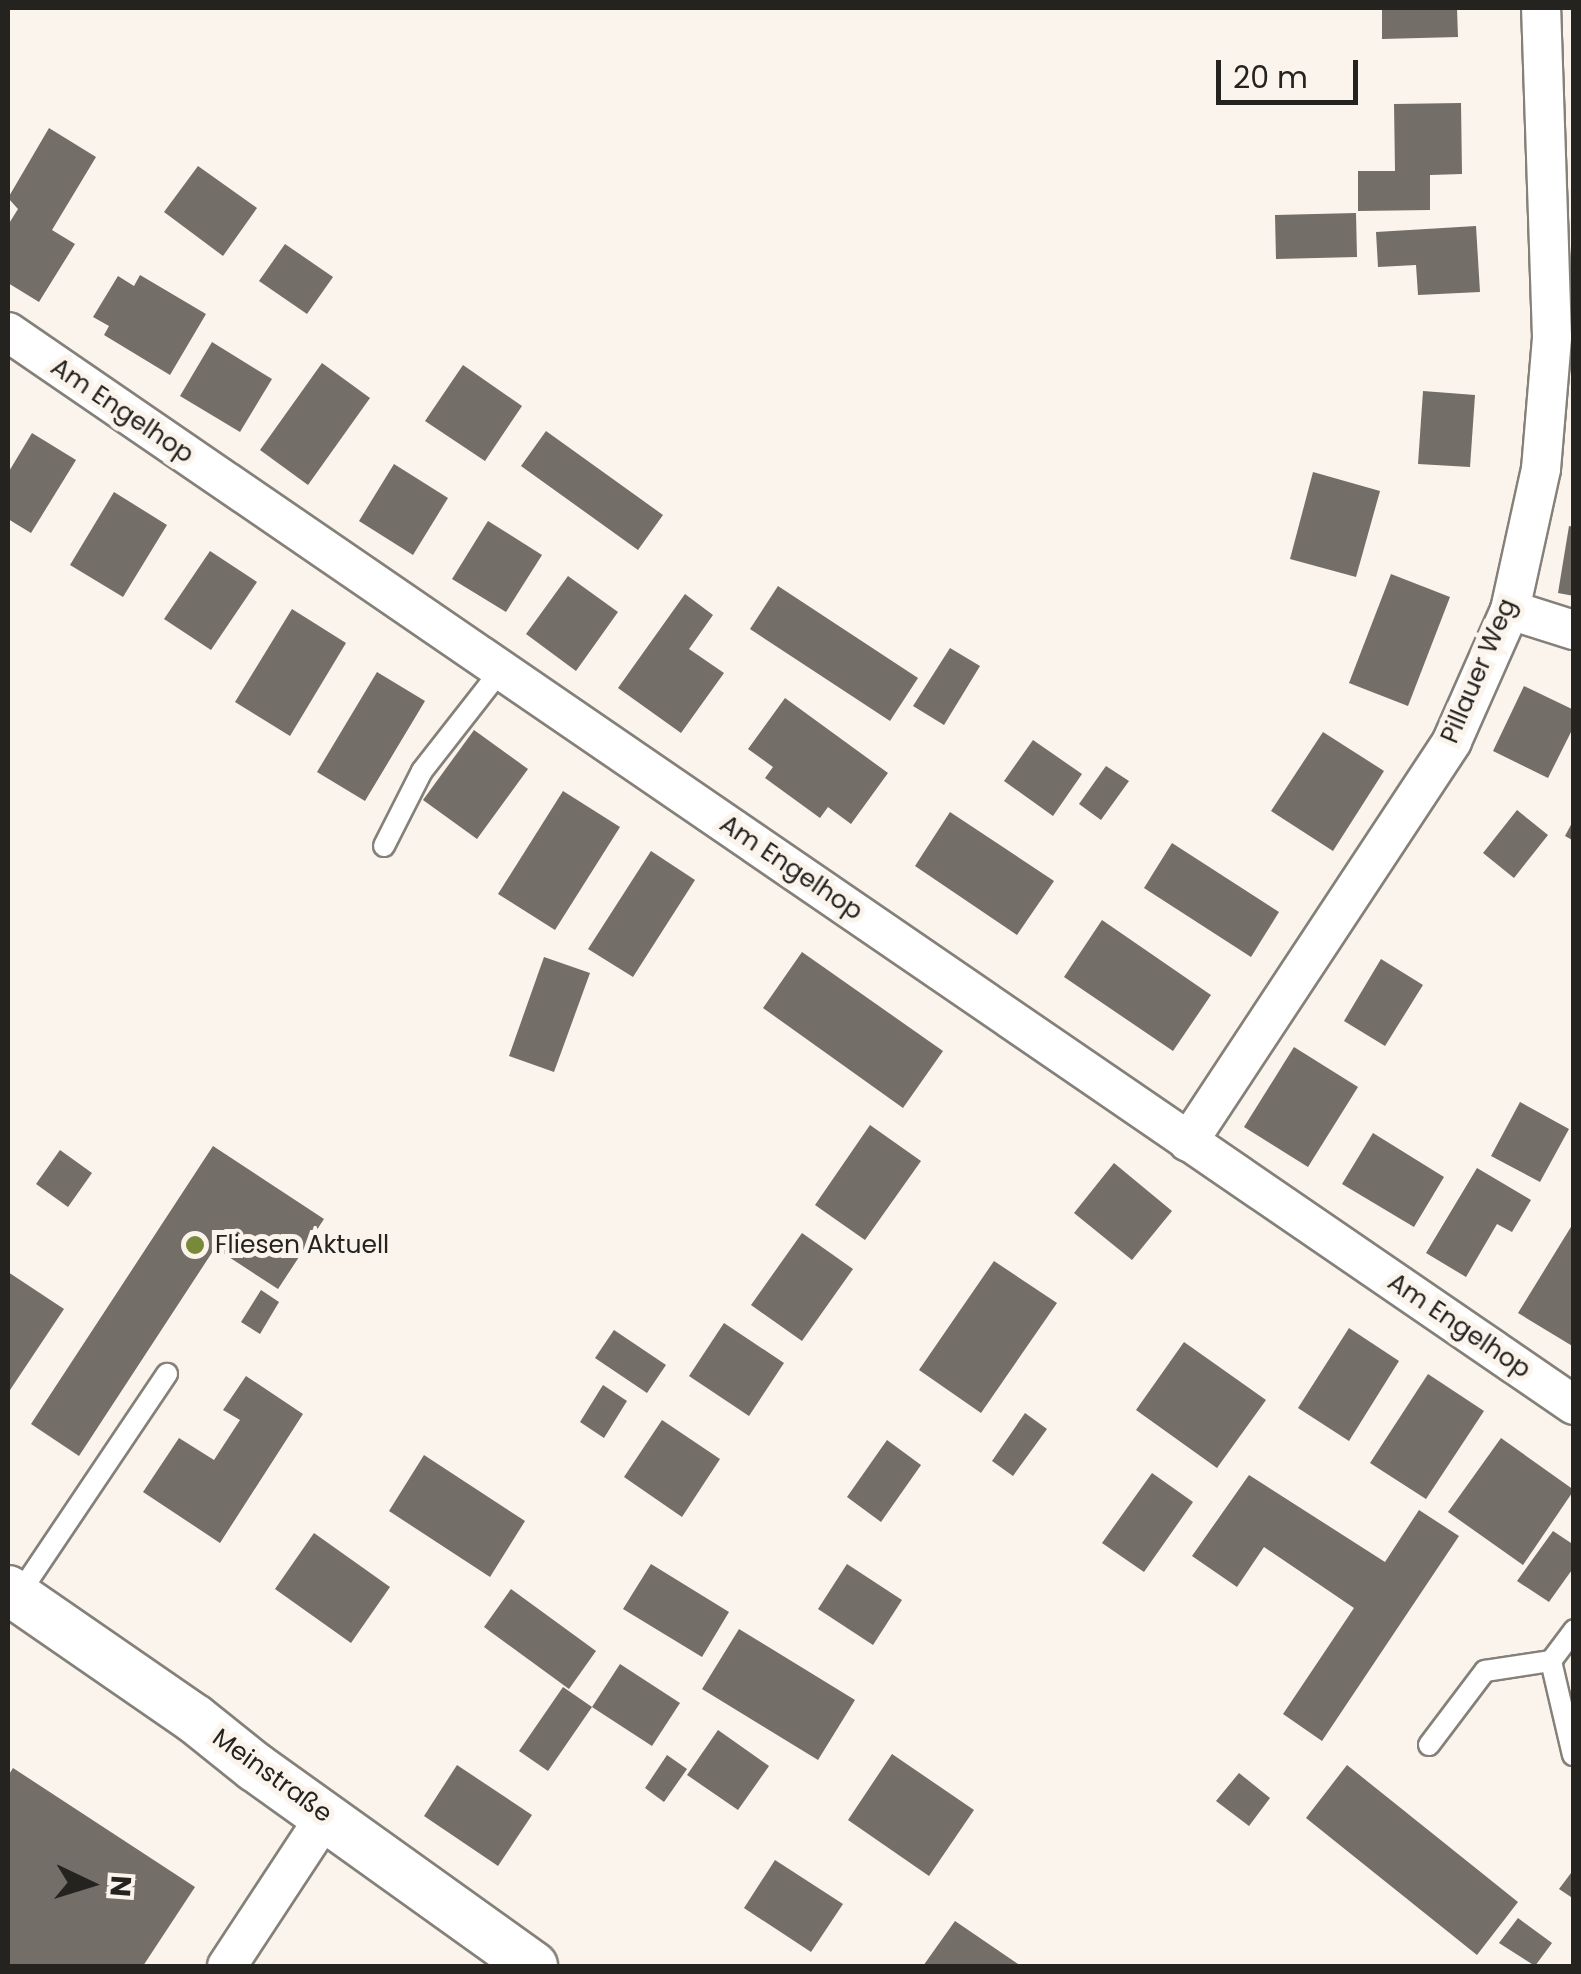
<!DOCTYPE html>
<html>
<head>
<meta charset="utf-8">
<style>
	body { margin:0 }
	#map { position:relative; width:1581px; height:1974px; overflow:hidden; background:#faf4ec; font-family:Poppins,sans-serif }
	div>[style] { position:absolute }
	.building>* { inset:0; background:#736e67 }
	.roads { filter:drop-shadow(2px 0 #858079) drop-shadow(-2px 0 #858079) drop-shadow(0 2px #858079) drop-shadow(0 -2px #858079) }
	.service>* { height:20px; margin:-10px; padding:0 10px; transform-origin:10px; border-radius:10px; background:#fff }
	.minor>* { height:38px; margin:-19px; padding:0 19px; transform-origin:19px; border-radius:19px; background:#fff }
	.tertiary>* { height:48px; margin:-24px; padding:0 24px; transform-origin:24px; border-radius:24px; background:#fff }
	.dots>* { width:28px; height:28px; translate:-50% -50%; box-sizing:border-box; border:5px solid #faf4ec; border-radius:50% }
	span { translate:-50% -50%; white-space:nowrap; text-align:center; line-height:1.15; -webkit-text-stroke:10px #faf4ec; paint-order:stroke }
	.street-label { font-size:25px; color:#252320 }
	.poi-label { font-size:25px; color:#252320 }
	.left { translate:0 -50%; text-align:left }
	.frame { position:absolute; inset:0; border:10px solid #252320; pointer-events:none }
	.north { position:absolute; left:40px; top:1834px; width:100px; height:100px; -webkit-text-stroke:8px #faf4ec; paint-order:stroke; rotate:94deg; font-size:28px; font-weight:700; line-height:40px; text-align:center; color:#252320 }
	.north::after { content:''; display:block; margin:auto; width:35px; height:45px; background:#252320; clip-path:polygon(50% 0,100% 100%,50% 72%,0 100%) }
	.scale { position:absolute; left:1216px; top:60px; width:142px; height:45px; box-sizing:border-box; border:5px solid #252320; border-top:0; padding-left:12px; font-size:30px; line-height:35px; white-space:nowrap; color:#252320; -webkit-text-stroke:8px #faf4ec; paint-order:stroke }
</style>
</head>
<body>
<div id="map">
	<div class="building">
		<div style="clip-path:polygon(1382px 8px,1457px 8px,1458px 37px,1382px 39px)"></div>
		<div style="clip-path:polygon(1461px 103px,1462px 174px,1430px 175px,1430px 210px,1358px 211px,1358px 171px,1395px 171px,1394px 104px)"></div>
		<div style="clip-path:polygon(49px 128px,96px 157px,52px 230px,75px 244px,39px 302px,8px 283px,8px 225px,18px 209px,8px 198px)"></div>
		<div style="clip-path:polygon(198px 166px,257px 208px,223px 256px,164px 212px)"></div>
		<div style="clip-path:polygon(1356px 213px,1357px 257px,1276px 259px,1275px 215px)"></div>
		<div style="clip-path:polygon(1476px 226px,1480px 292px,1418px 295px,1416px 265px,1378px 267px,1376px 232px)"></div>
		<div style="clip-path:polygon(285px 244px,333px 277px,307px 314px,259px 281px)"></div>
		<div style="clip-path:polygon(140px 275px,206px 314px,170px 375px,104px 335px,109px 326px,93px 317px,118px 276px,134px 286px)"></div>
		<div style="clip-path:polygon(212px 342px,272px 379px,240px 432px,180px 396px)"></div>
		<div style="clip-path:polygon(322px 363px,370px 398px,308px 485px,260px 450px)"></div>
		<div style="clip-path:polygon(463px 365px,522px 406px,485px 461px,425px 421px)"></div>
		<div style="clip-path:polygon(1423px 391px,1475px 395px,1470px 467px,1418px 464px)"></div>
		<div style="clip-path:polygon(546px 431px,663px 515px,638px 550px,521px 466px)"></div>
		<div style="clip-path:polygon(32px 433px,76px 460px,31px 533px,8px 519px,8px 473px)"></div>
		<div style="clip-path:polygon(394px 464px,448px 498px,413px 555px,359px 521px)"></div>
		<div style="clip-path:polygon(1313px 472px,1380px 491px,1356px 577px,1290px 559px)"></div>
		<div style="clip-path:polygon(114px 492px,167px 525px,123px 597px,70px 565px)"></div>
		<div style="clip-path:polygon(488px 521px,542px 555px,506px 612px,452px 579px)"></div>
		<div style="clip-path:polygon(1569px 526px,1574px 527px,1574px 596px,1558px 593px)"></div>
		<div style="clip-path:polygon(210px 551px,257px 582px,211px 650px,164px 619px)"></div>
		<div style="clip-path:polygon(1391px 574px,1450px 597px,1408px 706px,1349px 683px)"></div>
		<div style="clip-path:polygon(568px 576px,618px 612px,576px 671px,526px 634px)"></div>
		<div style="clip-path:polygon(778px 586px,918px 678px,890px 721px,750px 629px)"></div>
		<div style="clip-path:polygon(685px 594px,713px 615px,689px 649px,724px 673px,681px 733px,618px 688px)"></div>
		<div style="clip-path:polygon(292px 609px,346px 643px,290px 736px,235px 702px)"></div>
		<div style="clip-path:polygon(950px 648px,980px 666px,944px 725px,913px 706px)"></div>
		<div style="clip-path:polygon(377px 672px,425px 701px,365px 801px,317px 772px)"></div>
		<div style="clip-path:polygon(1524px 686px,1574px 710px,1574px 726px,1548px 778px,1493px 751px)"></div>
		<div style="clip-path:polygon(785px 698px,888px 773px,851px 824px,828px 807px,820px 818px,765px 778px,773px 767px,748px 749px)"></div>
		<div style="clip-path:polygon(474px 730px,528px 769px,477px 839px,423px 800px)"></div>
		<div style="clip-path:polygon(1323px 732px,1384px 771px,1333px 851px,1271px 811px)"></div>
		<div style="clip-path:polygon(1033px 740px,1082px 774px,1053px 816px,1004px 781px)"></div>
		<div style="clip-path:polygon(1106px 766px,1129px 781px,1101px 820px,1079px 804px)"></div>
		<div style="clip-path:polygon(563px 791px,620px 827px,555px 930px,498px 894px)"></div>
		<div style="clip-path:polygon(1517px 810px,1548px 835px,1514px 878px,1483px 853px)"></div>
		<div style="clip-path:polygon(950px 812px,1054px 881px,1017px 935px,915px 866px)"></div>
		<div style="clip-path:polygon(1574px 819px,1574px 841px,1565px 836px)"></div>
		<div style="clip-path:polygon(1172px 843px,1279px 912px,1251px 957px,1144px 888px)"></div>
		<div style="clip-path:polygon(651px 851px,695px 880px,633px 977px,588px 949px)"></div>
		<div style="clip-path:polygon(1102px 920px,1211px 995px,1173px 1051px,1064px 977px)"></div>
		<div style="clip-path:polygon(802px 952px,943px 1051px,903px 1108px,763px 1008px)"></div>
		<div style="clip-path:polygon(544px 957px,590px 973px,554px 1072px,509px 1056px)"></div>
		<div style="clip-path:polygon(1381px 959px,1423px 985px,1385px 1046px,1344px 1021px)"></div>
		<div style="clip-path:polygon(1294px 1047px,1358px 1087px,1308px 1167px,1244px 1127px)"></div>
		<div style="clip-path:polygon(1520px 1102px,1569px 1129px,1540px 1182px,1491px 1156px)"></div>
		<div style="clip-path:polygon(870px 1125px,921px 1161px,865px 1240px,815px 1205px)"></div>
		<div style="clip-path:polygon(1373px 1133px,1444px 1177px,1414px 1227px,1342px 1184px)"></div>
		<div style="clip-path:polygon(213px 1146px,324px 1219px,278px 1289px,215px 1248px,79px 1456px,31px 1424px)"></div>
		<div style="clip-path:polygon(60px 1150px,92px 1173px,68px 1207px,36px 1184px)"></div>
		<div style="clip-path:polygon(1114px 1163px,1172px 1211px,1132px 1260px,1074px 1213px)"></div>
		<div style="clip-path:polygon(1477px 1168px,1531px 1200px,1512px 1232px,1497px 1224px,1466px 1277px,1426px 1253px)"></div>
		<div style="clip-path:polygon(1574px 1222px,1574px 1347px,1518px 1313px)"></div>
		<div style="clip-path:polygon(802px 1233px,853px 1269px,802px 1341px,751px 1305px)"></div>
		<div style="clip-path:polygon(994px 1261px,1057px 1303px,981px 1413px,919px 1370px)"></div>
		<div style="clip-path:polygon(8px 1272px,64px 1309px,8px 1393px)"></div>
		<div style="clip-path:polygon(261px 1290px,279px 1302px,260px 1334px,241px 1322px)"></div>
		<div style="clip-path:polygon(724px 1323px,784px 1363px,749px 1416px,689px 1376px)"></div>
		<div style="clip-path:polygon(1349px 1328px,1399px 1361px,1349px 1441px,1298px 1408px)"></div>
		<div style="clip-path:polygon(614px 1330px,666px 1365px,647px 1393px,595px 1358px)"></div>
		<div style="clip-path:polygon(1184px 1342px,1266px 1400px,1217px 1468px,1136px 1410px)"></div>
		<div style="clip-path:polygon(1428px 1374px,1484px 1411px,1426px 1499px,1370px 1463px)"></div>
		<div style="clip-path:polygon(246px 1376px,303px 1414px,220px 1543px,143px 1492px,179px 1438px,214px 1460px,240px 1420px,223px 1410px)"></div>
		<div style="clip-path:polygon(603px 1385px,627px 1401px,604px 1438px,580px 1422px)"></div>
		<div style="clip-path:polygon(1025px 1413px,1047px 1429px,1013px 1476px,992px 1461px)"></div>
		<div style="clip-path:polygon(662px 1420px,720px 1459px,682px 1517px,624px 1477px)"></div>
		<div style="clip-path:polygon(1501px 1438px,1574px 1490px,1523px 1565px,1448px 1512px)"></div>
		<div style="clip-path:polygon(887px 1440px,921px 1465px,881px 1522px,847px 1497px)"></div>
		<div style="clip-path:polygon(424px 1455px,525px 1521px,490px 1577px,389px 1511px)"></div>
		<div style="clip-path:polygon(1152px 1473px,1193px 1502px,1144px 1572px,1102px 1543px)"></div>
		<div style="clip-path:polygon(1249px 1475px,1385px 1562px,1419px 1510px,1459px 1536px,1322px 1741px,1283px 1714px,1354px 1608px,1264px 1547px,1237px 1587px,1192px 1556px)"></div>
		<div style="clip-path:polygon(1553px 1531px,1574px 1545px,1574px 1567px,1549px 1602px,1517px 1581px)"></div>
		<div style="clip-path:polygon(314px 1533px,390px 1587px,351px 1643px,275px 1589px)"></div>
		<div style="clip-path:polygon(651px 1564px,729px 1612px,702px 1657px,623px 1609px)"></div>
		<div style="clip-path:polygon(847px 1564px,902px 1600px,873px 1645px,818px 1609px)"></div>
		<div style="clip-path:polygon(511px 1589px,596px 1651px,569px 1689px,484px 1627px)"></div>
		<div style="clip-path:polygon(739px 1629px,855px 1700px,818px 1760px,702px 1689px)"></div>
		<div style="clip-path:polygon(620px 1664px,680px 1703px,652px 1746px,592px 1707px)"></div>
		<div style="clip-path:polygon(563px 1687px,592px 1707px,548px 1771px,519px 1751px)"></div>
		<div style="clip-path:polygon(718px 1730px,769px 1766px,738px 1810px,687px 1775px)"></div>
		<div style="clip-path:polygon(892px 1754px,974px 1810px,929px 1876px,848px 1820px)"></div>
		<div style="clip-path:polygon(667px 1755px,687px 1769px,664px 1802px,645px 1788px)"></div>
		<div style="clip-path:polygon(457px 1765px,532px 1815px,498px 1866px,424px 1816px)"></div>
		<div style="clip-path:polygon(1347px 1765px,1518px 1902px,1477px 1955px,1306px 1818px)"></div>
		<div style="clip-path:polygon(13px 1768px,195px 1887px,143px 1966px,8px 1966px,8px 1776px)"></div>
		<div style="clip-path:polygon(1239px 1773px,1270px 1798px,1249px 1826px,1216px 1801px)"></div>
		<div style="clip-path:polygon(775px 1860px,843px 1904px,811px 1952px,744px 1908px)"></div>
		<div style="clip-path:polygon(1574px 1869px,1574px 1899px,1559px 1889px)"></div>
		<div style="clip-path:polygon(1518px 1918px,1552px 1943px,1535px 1966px,1499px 1943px)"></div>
		<div style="clip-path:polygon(955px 1921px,1021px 1966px,923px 1966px)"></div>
	</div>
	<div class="roads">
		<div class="service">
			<div style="left:384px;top:846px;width:84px;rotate:-63.1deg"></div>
			<div style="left:422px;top:771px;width:128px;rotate:-52deg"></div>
			<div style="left:17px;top:1597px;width:269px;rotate:-56.1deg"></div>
			<div style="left:1429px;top:1745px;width:93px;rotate:-52.9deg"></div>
			<div style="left:1485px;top:1671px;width:67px;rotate:-8.6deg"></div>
			<div style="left:1573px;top:1755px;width:97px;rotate:-103.2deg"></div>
			<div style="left:1551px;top:1661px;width:39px;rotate:-53deg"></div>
		</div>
		<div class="minor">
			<div style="left:8px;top:332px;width:1898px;rotate:34.42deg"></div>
			<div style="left:1510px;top:610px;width:67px;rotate:17.4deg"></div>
			<div style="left:1188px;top:1142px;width:480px;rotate:-56.6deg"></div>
			<div style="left:1452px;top:741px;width:143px;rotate:-66.1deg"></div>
			<div style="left:1510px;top:610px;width:144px;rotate:-77.6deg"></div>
			<div style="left:1541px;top:469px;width:132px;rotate:-85.2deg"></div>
			<div style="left:1552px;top:337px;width:329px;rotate:-91.9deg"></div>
			<div style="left:227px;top:1966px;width:181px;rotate:-56.7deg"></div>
		</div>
		<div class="tertiary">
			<div style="left:8px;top:1590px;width:227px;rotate:34.6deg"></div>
			<div style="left:195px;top:1719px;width:77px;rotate:38.7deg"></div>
			<div style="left:255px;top:1767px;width:342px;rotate:35.6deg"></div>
		</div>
	</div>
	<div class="dots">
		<div style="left:195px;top:1245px;background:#788939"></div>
	</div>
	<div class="street-label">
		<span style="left:122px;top:411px;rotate:34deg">Am Engelhop</span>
		<span style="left:1479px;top:671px;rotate:-67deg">Pillauer Weg</span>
		<span style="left:791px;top:868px;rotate:34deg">Am Engelhop</span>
		<span style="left:1459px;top:1326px;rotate:34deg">Am Engelhop</span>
		<span style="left:272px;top:1776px;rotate:36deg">Meinstraße</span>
	</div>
	<div class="poi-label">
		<span class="left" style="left:215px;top:1245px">Fliesen Aktuell</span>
	</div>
	<div class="frame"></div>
	<div class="north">N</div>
	<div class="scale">20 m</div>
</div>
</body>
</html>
